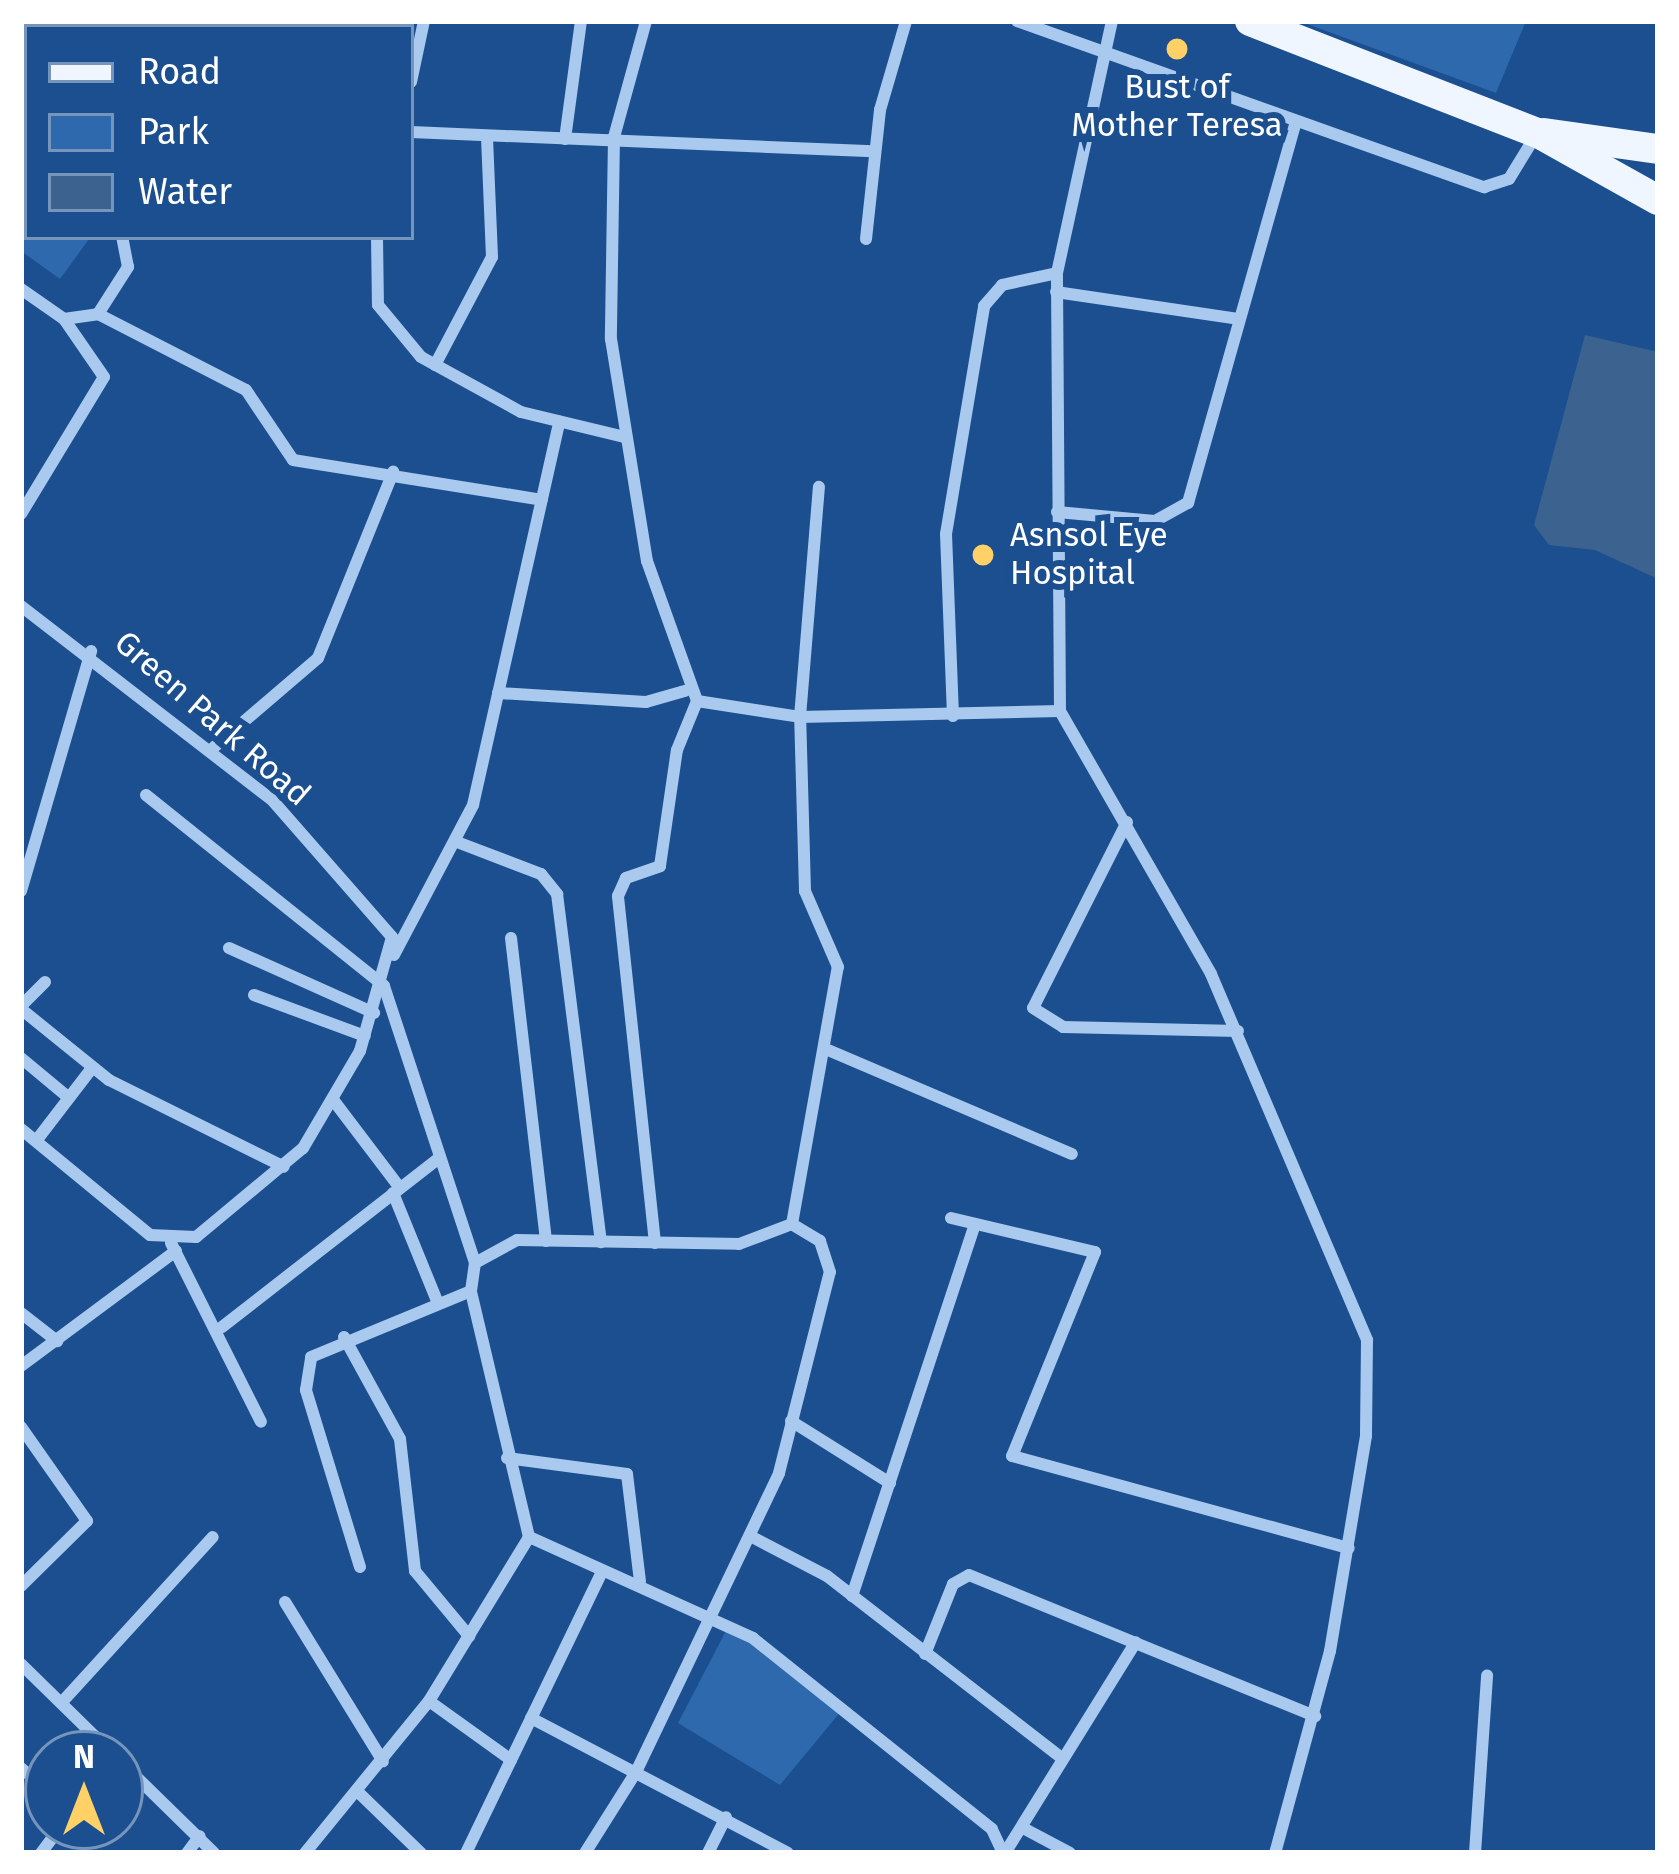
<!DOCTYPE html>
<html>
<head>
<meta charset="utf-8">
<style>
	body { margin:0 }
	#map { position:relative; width:1679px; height:1874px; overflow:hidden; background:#1b4f8f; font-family:"Fira Sans",sans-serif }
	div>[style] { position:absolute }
	.green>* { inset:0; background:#2e69ad }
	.water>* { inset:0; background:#3c6290 }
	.street>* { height:12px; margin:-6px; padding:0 6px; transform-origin:6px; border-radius:6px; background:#a9c9ee }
	.primary>* { height:30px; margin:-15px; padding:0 15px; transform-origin:15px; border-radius:15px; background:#f0f6ff }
	.dots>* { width:33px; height:33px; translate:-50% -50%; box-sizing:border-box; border:6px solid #1b4f8f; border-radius:50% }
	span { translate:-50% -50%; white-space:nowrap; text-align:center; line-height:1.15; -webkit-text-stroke:12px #1b4f8f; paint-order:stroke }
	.poi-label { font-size:33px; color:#fff }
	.left { translate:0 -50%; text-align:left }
	.street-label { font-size:33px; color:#fff }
	.frame { position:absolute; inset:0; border:24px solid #fff; pointer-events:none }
	.legend { position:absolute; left:24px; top:24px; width:390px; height:216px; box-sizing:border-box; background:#1b4f8f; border:3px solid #7695bc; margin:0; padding:15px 21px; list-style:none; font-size:36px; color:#fff }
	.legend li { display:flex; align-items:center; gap:24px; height:60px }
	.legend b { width:60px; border:3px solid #7695bc }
	.north { position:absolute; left:24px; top:1730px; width:120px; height:120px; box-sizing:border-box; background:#1b4f8f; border:3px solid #7695bc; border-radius:50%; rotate:0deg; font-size:33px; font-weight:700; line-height:48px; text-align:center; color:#fff }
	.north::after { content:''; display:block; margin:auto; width:42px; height:54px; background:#ffd166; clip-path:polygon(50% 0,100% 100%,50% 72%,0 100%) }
</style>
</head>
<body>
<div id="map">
	<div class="green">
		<div style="clip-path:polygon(1299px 21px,1526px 21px,1496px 93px)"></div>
		<div style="clip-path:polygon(21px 188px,27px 237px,89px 239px,60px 279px,21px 251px)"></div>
		<div style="clip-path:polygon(728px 1627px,842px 1710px,780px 1785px,678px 1723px)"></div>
	</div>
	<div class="water">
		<div style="clip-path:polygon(1585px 335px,1658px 352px,1658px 579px,1595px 550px,1549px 545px,1534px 525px)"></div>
	</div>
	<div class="street">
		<div style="left:646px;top:21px;width:120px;rotate:105.4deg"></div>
		<div style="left:614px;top:137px;width:202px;rotate:90.9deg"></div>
		<div style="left:611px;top:339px;width:225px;rotate:80.8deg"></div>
		<div style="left:647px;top:561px;width:149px;rotate:70.3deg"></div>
		<div style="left:697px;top:701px;width:104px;rotate:8.8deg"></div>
		<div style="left:800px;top:717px;width:231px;rotate:-85.3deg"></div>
		<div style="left:1017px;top:21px;width:496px;rotate:19.6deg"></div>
		<div style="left:1484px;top:187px;width:26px;rotate:-18deg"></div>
		<div style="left:1509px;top:179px;width:52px;rotate:-58.5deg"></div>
		<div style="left:323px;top:27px;width:7px;rotate:-63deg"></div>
		<div style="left:411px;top:82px;width:62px;rotate:-78deg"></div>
		<div style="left:21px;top:121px;width:9px;rotate:49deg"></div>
		<div style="left:411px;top:132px;width:462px;rotate:2.4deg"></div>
		<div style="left:565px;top:139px;width:119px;rotate:-82.3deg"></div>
		<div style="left:377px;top:237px;width:68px;rotate:89.2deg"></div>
		<div style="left:378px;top:305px;width:67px;rotate:50.4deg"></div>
		<div style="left:421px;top:357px;width:114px;rotate:28.8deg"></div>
		<div style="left:521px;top:412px;width:106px;rotate:13.6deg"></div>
		<div style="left:866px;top:239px;width:130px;rotate:-83.8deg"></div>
		<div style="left:880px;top:110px;width:93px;rotate:-73.7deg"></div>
		<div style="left:21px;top:289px;width:52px;rotate:34.9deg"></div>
		<div style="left:64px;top:319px;width:34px;rotate:-8deg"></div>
		<div style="left:98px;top:314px;width:56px;rotate:-57.4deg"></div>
		<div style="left:128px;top:267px;width:31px;rotate:-101deg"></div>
		<div style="left:1056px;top:292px;width:184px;rotate:8.4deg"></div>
		<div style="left:98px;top:314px;width:166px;rotate:27.2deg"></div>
		<div style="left:246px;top:390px;width:84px;rotate:56.1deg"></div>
		<div style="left:293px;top:460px;width:252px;rotate:9.1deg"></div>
		<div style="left:435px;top:365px;width:122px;rotate:-62.2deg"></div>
		<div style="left:492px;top:257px;width:119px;rotate:-92.4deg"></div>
		<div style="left:1057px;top:512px;width:98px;rotate:5.2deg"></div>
		<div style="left:1155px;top:521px;width:38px;rotate:-29deg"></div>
		<div style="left:1188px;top:503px;width:396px;rotate:-74.2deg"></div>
		<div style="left:21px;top:514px;width:160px;rotate:-58.8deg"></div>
		<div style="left:104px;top:377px;width:70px;rotate:-124.6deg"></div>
		<div style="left:21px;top:606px;width:319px;rotate:37.7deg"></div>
		<div style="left:273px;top:801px;width:181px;rotate:48.8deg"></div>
		<div style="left:392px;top:937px;width:118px;rotate:105.7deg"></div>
		<div style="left:360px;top:1051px;width:113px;rotate:120.4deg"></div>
		<div style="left:303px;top:1148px;width:139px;rotate:140.2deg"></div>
		<div style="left:196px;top:1237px;width:46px;rotate:-177.5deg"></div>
		<div style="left:150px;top:1235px;width:167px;rotate:-140.6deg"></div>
		<div style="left:498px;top:693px;width:148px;rotate:3.5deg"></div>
		<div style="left:646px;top:702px;width:41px;rotate:-15.8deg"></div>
		<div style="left:1060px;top:711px;width:303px;rotate:60.1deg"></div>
		<div style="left:1211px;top:974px;width:398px;rotate:66.9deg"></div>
		<div style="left:1367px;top:1340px;width:96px;rotate:90.6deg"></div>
		<div style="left:1366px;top:1436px;width:218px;rotate:99.5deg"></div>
		<div style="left:1330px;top:1651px;width:209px;rotate:105.2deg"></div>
		<div style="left:953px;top:716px;width:182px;rotate:-92.2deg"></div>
		<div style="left:946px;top:534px;width:231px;rotate:-80.5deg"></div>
		<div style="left:984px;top:306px;width:28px;rotate:-49deg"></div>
		<div style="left:1002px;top:285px;width:56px;rotate:-12.3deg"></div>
		<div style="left:213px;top:748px;width:138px;rotate:-40.6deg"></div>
		<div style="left:318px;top:658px;width:201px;rotate:-68deg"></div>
		<div style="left:146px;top:795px;width:305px;rotate:38.7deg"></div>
		<div style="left:384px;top:986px;width:292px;rotate:71.8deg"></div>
		<div style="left:1127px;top:822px;width:208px;rotate:116.8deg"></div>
		<div style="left:1033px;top:1008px;width:36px;rotate:32deg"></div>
		<div style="left:1063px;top:1027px;width:175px;rotate:1.3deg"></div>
		<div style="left:457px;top:842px;width:90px;rotate:20.9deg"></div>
		<div style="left:541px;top:874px;width:26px;rotate:51deg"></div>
		<div style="left:557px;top:894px;width:351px;rotate:82.8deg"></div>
		<div style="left:21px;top:891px;width:250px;rotate:-73.7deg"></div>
		<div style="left:511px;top:938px;width:305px;rotate:83.4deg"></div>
		<div style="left:229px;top:948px;width:159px;rotate:24.1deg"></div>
		<div style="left:394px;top:955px;width:170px;rotate:-62.2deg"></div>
		<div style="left:473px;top:805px;width:393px;rotate:-77.3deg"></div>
		<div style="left:254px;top:995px;width:118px;rotate:20.3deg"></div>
		<div style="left:21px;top:1006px;width:34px;rotate:-45deg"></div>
		<div style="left:21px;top:1009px;width:113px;rotate:38.9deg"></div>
		<div style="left:109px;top:1080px;width:195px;rotate:26.4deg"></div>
		<div style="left:828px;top:1050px;width:265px;rotate:23.1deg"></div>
		<div style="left:21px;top:1058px;width:62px;rotate:39.8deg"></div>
		<div style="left:334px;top:1101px;width:109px;rotate:52.8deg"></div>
		<div style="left:36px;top:1141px;width:92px;rotate:-52.5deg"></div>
		<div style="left:393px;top:1193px;width:119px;rotate:67.8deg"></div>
		<div style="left:951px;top:1218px;width:148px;rotate:13.3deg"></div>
		<div style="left:1095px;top:1252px;width:220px;rotate:112.1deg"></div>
		<div style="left:1012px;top:1456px;width:349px;rotate:15.3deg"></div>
		<div style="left:171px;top:1243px;width:200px;rotate:63.3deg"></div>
		<div style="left:655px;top:1243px;width:349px;rotate:-96.1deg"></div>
		<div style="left:618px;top:896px;width:20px;rotate:-66deg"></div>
		<div style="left:626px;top:878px;width:36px;rotate:-19deg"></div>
		<div style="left:660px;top:866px;width:117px;rotate:-81.7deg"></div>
		<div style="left:677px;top:750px;width:53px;rotate:-67.8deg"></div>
		<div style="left:21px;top:1313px;width:46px;rotate:37.9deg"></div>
		<div style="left:222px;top:1327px;width:276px;rotate:-37.9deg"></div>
		<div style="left:344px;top:1337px;width:116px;rotate:61.2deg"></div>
		<div style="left:400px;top:1439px;width:133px;rotate:83.5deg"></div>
		<div style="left:415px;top:1571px;width:85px;rotate:50.3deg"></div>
		<div style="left:21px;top:1366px;width:193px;rotate:-36.6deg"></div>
		<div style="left:791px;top:1421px;width:117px;rotate:32.1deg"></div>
		<div style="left:21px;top:1427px;width:115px;rotate:54.9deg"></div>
		<div style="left:87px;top:1521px;width:93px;rotate:135.4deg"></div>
		<div style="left:507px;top:1458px;width:121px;rotate:7.6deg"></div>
		<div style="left:627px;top:1474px;width:108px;rotate:83.1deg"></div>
		<div style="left:754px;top:1538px;width:82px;rotate:27.5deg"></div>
		<div style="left:827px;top:1576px;width:295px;rotate:37.8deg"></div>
		<div style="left:360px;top:1567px;width:185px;rotate:-107deg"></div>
		<div style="left:306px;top:1390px;width:33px;rotate:-81deg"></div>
		<div style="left:311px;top:1357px;width:173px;rotate:-22.4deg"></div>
		<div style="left:852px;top:1596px;width:389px;rotate:-71.7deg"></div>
		<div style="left:285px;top:1602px;width:187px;rotate:58.4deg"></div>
		<div style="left:925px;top:1654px;width:75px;rotate:-68.2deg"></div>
		<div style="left:953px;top:1584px;width:18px;rotate:-29deg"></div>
		<div style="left:969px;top:1575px;width:374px;rotate:22.2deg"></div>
		<div style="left:21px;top:1664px;width:270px;rotate:44.4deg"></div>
		<div style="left:63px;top:1701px;width:222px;rotate:-47.6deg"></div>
		<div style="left:429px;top:1701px;width:101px;rotate:35.7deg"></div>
		<div style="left:531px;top:1718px;width:290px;rotate:27.7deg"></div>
		<div style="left:21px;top:1768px;width:35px;rotate:40deg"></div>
		<div style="left:358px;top:1792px;width:88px;rotate:44.1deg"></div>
		<div style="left:1023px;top:1828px;width:53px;rotate:28deg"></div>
		<div style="left:41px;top:1853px;width:34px;rotate:-53deg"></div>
		<div style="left:187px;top:1853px;width:21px;rotate:-53deg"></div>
		<div style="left:305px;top:1853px;width:196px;rotate:-50.8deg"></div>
		<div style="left:429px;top:1701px;width:192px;rotate:-58.6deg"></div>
		<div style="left:466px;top:1853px;width:314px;rotate:-64.2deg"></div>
		<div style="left:585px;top:1853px;width:96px;rotate:-57.8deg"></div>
		<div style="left:636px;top:1772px;width:331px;rotate:-64.4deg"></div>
		<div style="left:779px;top:1473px;width:207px;rotate:-75.8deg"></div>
		<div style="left:830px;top:1272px;width:33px;rotate:-108deg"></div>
		<div style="left:820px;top:1241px;width:33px;rotate:-149deg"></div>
		<div style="left:708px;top:1853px;width:40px;rotate:-63.4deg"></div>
		<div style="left:1003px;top:1853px;width:26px;rotate:-115deg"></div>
		<div style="left:992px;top:1829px;width:306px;rotate:-141.4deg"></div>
		<div style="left:753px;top:1638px;width:246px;rotate:-155.7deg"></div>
		<div style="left:529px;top:1537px;width:253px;rotate:-103.3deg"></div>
		<div style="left:471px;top:1291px;width:28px;rotate:-82deg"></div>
		<div style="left:475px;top:1263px;width:48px;rotate:-28.7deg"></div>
		<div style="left:517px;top:1240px;width:222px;rotate:1deg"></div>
		<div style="left:739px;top:1244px;width:57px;rotate:-20.7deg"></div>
		<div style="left:792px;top:1224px;width:261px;rotate:-79.9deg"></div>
		<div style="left:838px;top:967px;width:83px;rotate:-113.5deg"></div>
		<div style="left:805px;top:891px;width:174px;rotate:-91.6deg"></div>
		<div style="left:800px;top:717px;width:260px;rotate:-1.3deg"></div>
		<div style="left:1060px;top:711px;width:438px;rotate:-90.4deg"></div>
		<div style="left:1057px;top:273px;width:258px;rotate:-77.7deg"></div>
		<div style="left:1005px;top:1853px;width:248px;rotate:-58.2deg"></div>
		<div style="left:1475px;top:1853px;width:178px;rotate:-86.1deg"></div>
	</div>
	<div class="primary">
		<div style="left:1250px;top:21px;width:309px;rotate:21.3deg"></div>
		<div style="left:1538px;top:133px;width:137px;rotate:29.2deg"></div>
		<div style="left:1544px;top:133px;width:115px;rotate:8deg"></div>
	</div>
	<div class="dots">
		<div style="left:1177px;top:49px;background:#ffd166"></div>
		<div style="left:983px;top:555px;background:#ffd166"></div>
	</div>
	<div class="poi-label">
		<span style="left:1177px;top:107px">Bust of<br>Mother Teresa</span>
		<span class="left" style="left:1010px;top:555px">Asnsol Eye<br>Hospital</span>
	</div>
	<div class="street-label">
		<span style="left:212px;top:719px;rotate:41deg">Green Park Road</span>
	</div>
	<div class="frame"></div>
	<ul class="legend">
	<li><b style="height:15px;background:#f0f6ff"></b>Road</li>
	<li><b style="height:33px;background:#2e69ad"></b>Park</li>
	<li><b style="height:33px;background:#3c6290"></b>Water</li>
	</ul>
	<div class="north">N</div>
</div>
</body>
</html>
